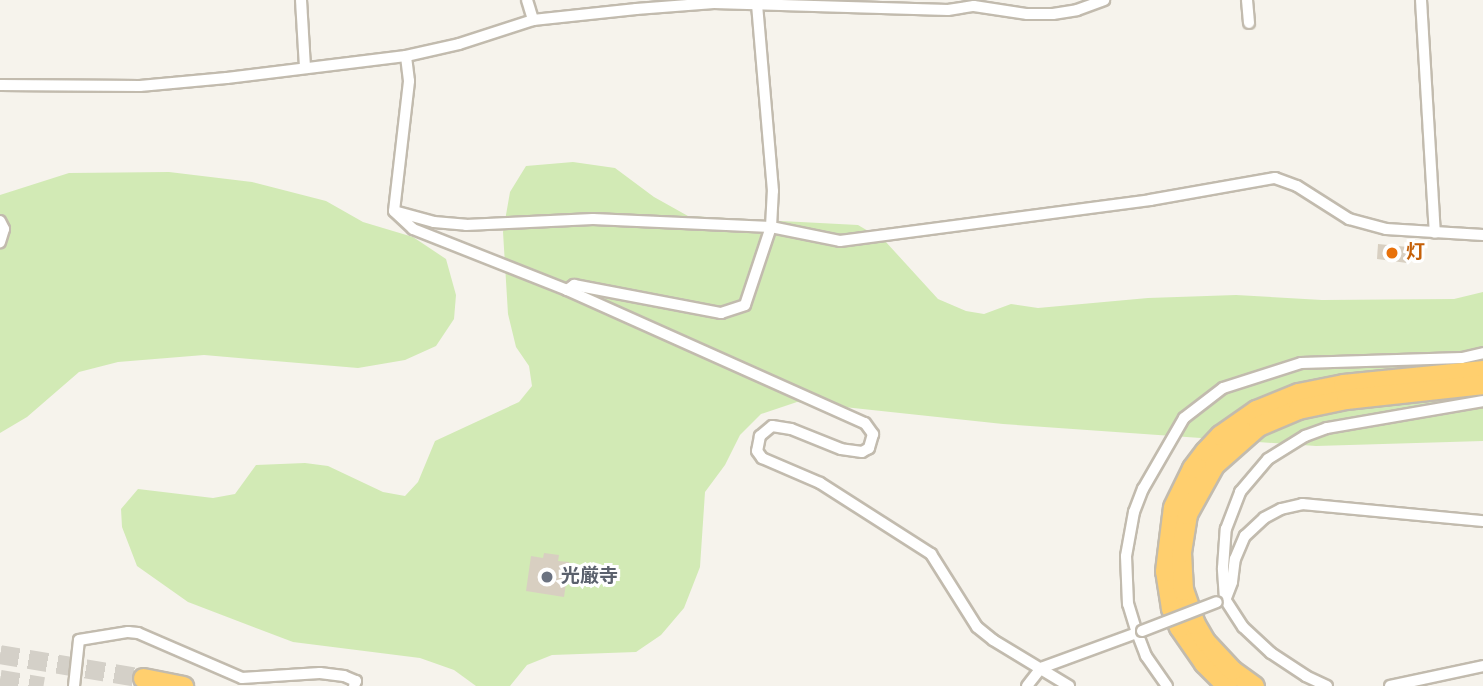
<!DOCTYPE html>
<html>
<head>
<meta charset="utf-8">
<style>
	body { margin:0 }
	#map { position:relative; width:1483px; height:686px; overflow:hidden; background:#f6f3ec; font-family:"Varela Round","Noto Sans JP",sans-serif }
	div>[style] { position:absolute }
	.green>* { inset:0; background:#d2eab5 }
	.building>* { inset:0; background:#d8cfc1 }
	.highway-tunnel>* { height:19px; margin-top:-9.5px; transform-origin:0; background:repeating-linear-gradient(90deg,#d4d0c8 0 19px,transparent 0 29px) }
	.roads { filter:drop-shadow(2px 0 #c2bbae) drop-shadow(-2px 0 #c2bbae) drop-shadow(0 2px #c2bbae) drop-shadow(0 -2px #c2bbae) }
	.street>* { height:10px; margin:-5px; padding:0 5px; transform-origin:5px; border-radius:5px; background:#fff }
	.highway>* { height:19px; margin:-9.5px; padding:0 9.5px; transform-origin:9.5px; border-radius:9.5px; background:#ffcf6e }
	.bridges { filter:drop-shadow(2px 0 #c2bbae) drop-shadow(-2px 0 #c2bbae) drop-shadow(0 2px #c2bbae) drop-shadow(0 -2px #c2bbae) }
	.street-bridge>* { height:10px; margin:-5px; padding:0 5px; transform-origin:5px; border-radius:5px; background:#fff }
	.dots>* { width:19px; height:19px; translate:-50% -50%; box-sizing:border-box; border:4px solid #fff; border-radius:50% }
	span { translate:-50% -50%; white-space:nowrap; text-align:center; line-height:1.15; -webkit-text-stroke:6px #fff; paint-order:stroke }
	.food-label { font-size:19px; color:#c56008; font-weight:700 }
	.left { translate:0 -50%; text-align:left }
	.worship-label { font-size:19px; color:#5b616d; font-weight:700 }
</style>
</head>
<body>
<div id="map">
	<div class="green">
		<div style="clip-path:polygon(573px 162px,615px 168px,654px 197px,688px 216px,858px 225px,885px 241px,938px 299px,966px 311px,984px 314px,1011px 304px,1038px 308px,1148px 298px,1236px 295px,1322px 300px,1454px 299px,1483px 292px,1483px 441px,1316px 446px,1003px 424px,797px 402px,761px 414px,740px 435px,725px 465px,705px 492px,700px 567px,684px 608px,661px 635px,636px 652px,552px 655px,527px 665px,510px 686px,476px 686px,454px 670px,420px 658px,293px 642px,188px 602px,137px 566px,122px 527px,121px 509px,138px 489px,213px 498px,235px 494px,256px 465px,305px 463px,328px 466px,383px 492px,405px 496px,418px 482px,435px 441px,519px 402px,532px 386px,529px 366px,516px 347px,508px 314px,503px 232px,510px 192px,526px 166px)"></div>
		<div style="clip-path:polygon(169px 172px,252px 182px,326px 201px,363px 222px,413px 237px,446px 259px,456px 295px,454px 319px,436px 346px,405px 360px,358px 368px,204px 355px,118px 362px,79px 372px,27px 417px,0 433px,0 195px,69px 173px)"></div>
	</div>
	<div class="building">
		<div style="clip-path:polygon(1378px 244px,1408px 247px,1407px 263px,1377px 259px)"></div>
		<div style="clip-path:polygon(544px 553px,559px 555px,558px 561px,569px 562px,564px 597px,526px 591px,531px 556px,543px 558px)"></div>
	</div>
	<div class="highway-tunnel">
		<div style="left:0;top:654px;width:145px;rotate:9.5deg"></div>
		<div style="left:0;top:679px;width:44px;rotate:9.2deg"></div>
	</div>
	<div class="roads">
		<div class="street">
			<div style="left:301px;top:0;width:67px;rotate:86.6deg"></div>
			<div style="left:527px;top:0;width:21px;rotate:73deg"></div>
			<div style="left:1247px;top:0;width:23px;rotate:85deg"></div>
			<div style="left:1421px;top:0;width:233px;rotate:86.6deg"></div>
			<div style="left:0;top:85px;width:140px;rotate:0.4deg"></div>
			<div style="left:140px;top:86px;width:87px;rotate:-5.3deg"></div>
			<div style="left:227px;top:78px;width:180px;rotate:-7deg"></div>
			<div style="left:406px;top:56px;width:54px;rotate:-12.8deg"></div>
			<div style="left:459px;top:44px;width:78px;rotate:-18deg"></div>
			<div style="left:533px;top:20px;width:104px;rotate:-6.1deg"></div>
			<div style="left:636px;top:9px;width:78px;rotate:-4.4deg"></div>
			<div style="left:714px;top:3px;width:234px;rotate:1.7deg"></div>
			<div style="left:948px;top:10px;width:26px;rotate:-9deg"></div>
			<div style="left:974px;top:6px;width:54px;rotate:8.6deg"></div>
			<div style="left:1027px;top:14px;width:26px"></div>
			<div style="left:1053px;top:14px;width:24px;rotate:-9deg"></div>
			<div style="left:1077px;top:10px;width:29px;rotate:-20deg"></div>
			<div style="left:394px;top:211px;width:41px;rotate:15.4deg"></div>
			<div style="left:434px;top:222px;width:32px;rotate:5deg"></div>
			<div style="left:466px;top:225px;width:127px;rotate:-2.7deg"></div>
			<div style="left:593px;top:219px;width:178px;rotate:2.6deg"></div>
			<div style="left:771px;top:227px;width:70px;rotate:11.5deg"></div>
			<div style="left:840px;top:241px;width:313px;rotate:-7.5deg"></div>
			<div style="left:1150px;top:200px;width:127px;rotate:-10deg"></div>
			<div style="left:1275px;top:178px;width:23px;rotate:20deg"></div>
			<div style="left:1297px;top:186px;width:62px;rotate:32.4deg"></div>
			<div style="left:1349px;top:219px;width:38px;rotate:15deg"></div>
			<div style="left:1386px;top:229px;width:97px;rotate:3.5deg"></div>
			<div style="left:394px;top:211px;width:131px;rotate:-83.4deg"></div>
			<div style="left:409px;top:81px;width:25px;rotate:-97deg"></div>
			<div style="left:395px;top:212px;width:25px;rotate:43deg"></div>
			<div style="left:413px;top:229px;width:166px;rotate:21.6deg"></div>
			<div style="left:567px;top:290px;width:326px;rotate:24.1deg"></div>
			<div style="left:865px;top:423px;width:14px;rotate:54deg"></div>
			<div style="left:873px;top:434px;width:15px;rotate:106deg"></div>
			<div style="left:869px;top:448px;width:8px;rotate:150deg"></div>
			<div style="left:862px;top:452px;width:21px;rotate:-172deg"></div>
			<div style="left:841px;top:449px;width:54px;rotate:-158.2deg"></div>
			<div style="left:791px;top:429px;width:19px;rotate:-171deg"></div>
			<div style="left:772px;top:426px;width:16px;rotate:140deg"></div>
			<div style="left:760px;top:436px;width:15px;rotate:101deg"></div>
			<div style="left:757px;top:451px;width:9px;rotate:54deg"></div>
			<div style="left:762px;top:458px;width:63px;rotate:23.3deg"></div>
			<div style="left:820px;top:483px;width:132px;rotate:32.6deg"></div>
			<div style="left:931px;top:554px;width:86px;rotate:57.8deg"></div>
			<div style="left:977px;top:627px;width:21px;rotate:39deg"></div>
			<div style="left:993px;top:640px;width:89px;rotate:31.2deg"></div>
			<div style="left:0;top:221px;width:9px;rotate:63deg"></div>
			<div style="left:4px;top:229px;width:14px;rotate:107deg"></div>
			<div style="left:567px;top:290px;width:9px;rotate:-36deg"></div>
			<div style="left:574px;top:285px;width:150px;rotate:10.8deg"></div>
			<div style="left:721px;top:313px;width:25px;rotate:-18deg"></div>
			<div style="left:745px;top:305px;width:82px;rotate:-71.6deg"></div>
			<div style="left:771px;top:227px;width:36px;rotate:-87deg"></div>
			<div style="left:773px;top:191px;width:188px;rotate:-94.9deg"></div>
			<div style="left:1226px;top:598px;width:17px;rotate:-69deg"></div>
			<div style="left:1232px;top:582px;width:23px;rotate:-83deg"></div>
			<div style="left:1235px;top:559px;width:25px;rotate:-67deg"></div>
			<div style="left:1245px;top:536px;width:26px;rotate:-43deg"></div>
			<div style="left:1264px;top:518px;width:19px;rotate:-28deg"></div>
			<div style="left:1281px;top:509px;width:22px;rotate:-13deg"></div>
			<div style="left:1302px;top:504px;width:182px;rotate:5.4deg"></div>
			<div style="left:74px;top:686px;width:46px;rotate:-83.8deg"></div>
			<div style="left:79px;top:640px;width:50px;rotate:-9.3deg"></div>
			<div style="left:128px;top:632px;width:10px;rotate:6deg"></div>
			<div style="left:138px;top:633px;width:113px;rotate:23.4deg"></div>
			<div style="left:242px;top:678px;width:78px;rotate:-3.7deg"></div>
			<div style="left:320px;top:673px;width:24px;rotate:7deg"></div>
			<div style="left:344px;top:676px;width:13px;rotate:23deg"></div>
			<div style="left:356px;top:681px;width:5px;rotate:112deg"></div>
			<div style="left:1027px;top:686px;width:23px;rotate:-52deg"></div>
			<div style="left:1041px;top:668px;width:108px;rotate:-20.1deg"></div>
			<div style="left:1167px;top:686px;width:37px;rotate:-125deg"></div>
			<div style="left:1146px;top:656px;width:25px;rotate:-111deg"></div>
			<div style="left:1137px;top:633px;width:30px;rotate:-107deg"></div>
			<div style="left:1128px;top:604px;width:48px;rotate:-92.4deg"></div>
			<div style="left:1126px;top:556px;width:45px;rotate:-79.7deg"></div>
			<div style="left:1134px;top:512px;width:25px;rotate:-69deg"></div>
			<div style="left:1143px;top:489px;width:82px;rotate:-60deg"></div>
			<div style="left:1184px;top:418px;width:49px;rotate:-37.6deg"></div>
			<div style="left:1223px;top:388px;width:82px;rotate:-17.8deg"></div>
			<div style="left:1301px;top:363px;width:161px;rotate:-1.8deg"></div>
			<div style="left:1462px;top:358px;width:22px;rotate:-13deg"></div>
			<div style="left:1327px;top:686px;width:23px;rotate:-155deg"></div>
			<div style="left:1306px;top:676px;width:42px;rotate:-146.7deg"></div>
			<div style="left:1271px;top:653px;width:38px;rotate:-137deg"></div>
			<div style="left:1243px;top:627px;width:33px;rotate:-123deg"></div>
			<div style="left:1225px;top:599px;width:31px;rotate:-94deg"></div>
			<div style="left:1223px;top:568px;width:39px;rotate:-86deg"></div>
			<div style="left:1226px;top:529px;width:40px;rotate:-69deg"></div>
			<div style="left:1240px;top:492px;width:43px;rotate:-49.7deg"></div>
			<div style="left:1268px;top:459px;width:44px;rotate:-31.9deg"></div>
			<div style="left:1305px;top:436px;width:23px;rotate:-20deg"></div>
			<div style="left:1327px;top:428px;width:158px;rotate:-9.8deg"></div>
			<div style="left:1390px;top:686px;width:95px;rotate:-12.1deg"></div>
		</div>
		<div class="highway">
			<div style="left:143px;top:678px;width:41px;rotate:11.3deg"></div>
			<div style="left:1227px;top:686px;width:33px;rotate:-135deg"></div>
			<div style="left:1204px;top:663px;width:44px;rotate:-124.8deg"></div>
			<div style="left:1179px;top:627px;width:21px;rotate:-113deg"></div>
			<div style="left:1171px;top:608px;width:37px;rotate:-99deg"></div>
			<div style="left:1165px;top:571px;width:64px;rotate:-82.9deg"></div>
			<div style="left:1173px;top:507px;width:43px;rotate:-64deg"></div>
			<div style="left:1192px;top:468px;width:21px;rotate:-53deg"></div>
			<div style="left:1205px;top:451px;width:22px;rotate:-47deg"></div>
			<div style="left:1220px;top:435px;width:44px;rotate:-34.8deg"></div>
			<div style="left:1256px;top:410px;width:45px;rotate:-22deg"></div>
			<div style="left:1298px;top:393px;width:46px;rotate:-11.3deg"></div>
			<div style="left:1343px;top:384px;width:141px;rotate:-5.7deg"></div>
			<div style="left:1254px;top:686px;width:27px;rotate:-144deg"></div>
			<div style="left:1232px;top:670px;width:40px;rotate:-133deg"></div>
			<div style="left:1205px;top:641px;width:20px;rotate:-120deg"></div>
			<div style="left:1195px;top:624px;width:36px;rotate:-109deg"></div>
			<div style="left:1183px;top:590px;width:38px;rotate:-93deg"></div>
			<div style="left:1181px;top:552px;width:38px;rotate:-81deg"></div>
			<div style="left:1187px;top:514px;width:56px;rotate:-61.1deg"></div>
			<div style="left:1214px;top:465px;width:59px;rotate:-41.6deg"></div>
			<div style="left:1258px;top:426px;width:43px;rotate:-23deg"></div>
			<div style="left:1298px;top:409px;width:49px;rotate:-11.8deg"></div>
			<div style="left:1346px;top:399px;width:138px;rotate:-6.2deg"></div>
		</div>
	</div>
	<div class="bridges">
		<div class="street-bridge">
			<div style="left:1142px;top:631px;width:80px;rotate:-21.1deg"></div>
		</div>
	</div>
	<div class="dots">
		<div style="left:1392px;top:253px;background:#e8710a"></div>
		<div style="left:547px;top:577px;background:#6b7280"></div>
	</div>
	<div class="food-label">
		<span class="left" style="left:1406px;top:253px">灯</span>
	</div>
	<div class="worship-label">
		<span class="left" style="left:561px;top:577px">光厳寺</span>
	</div>
</div>
</body>
</html>
